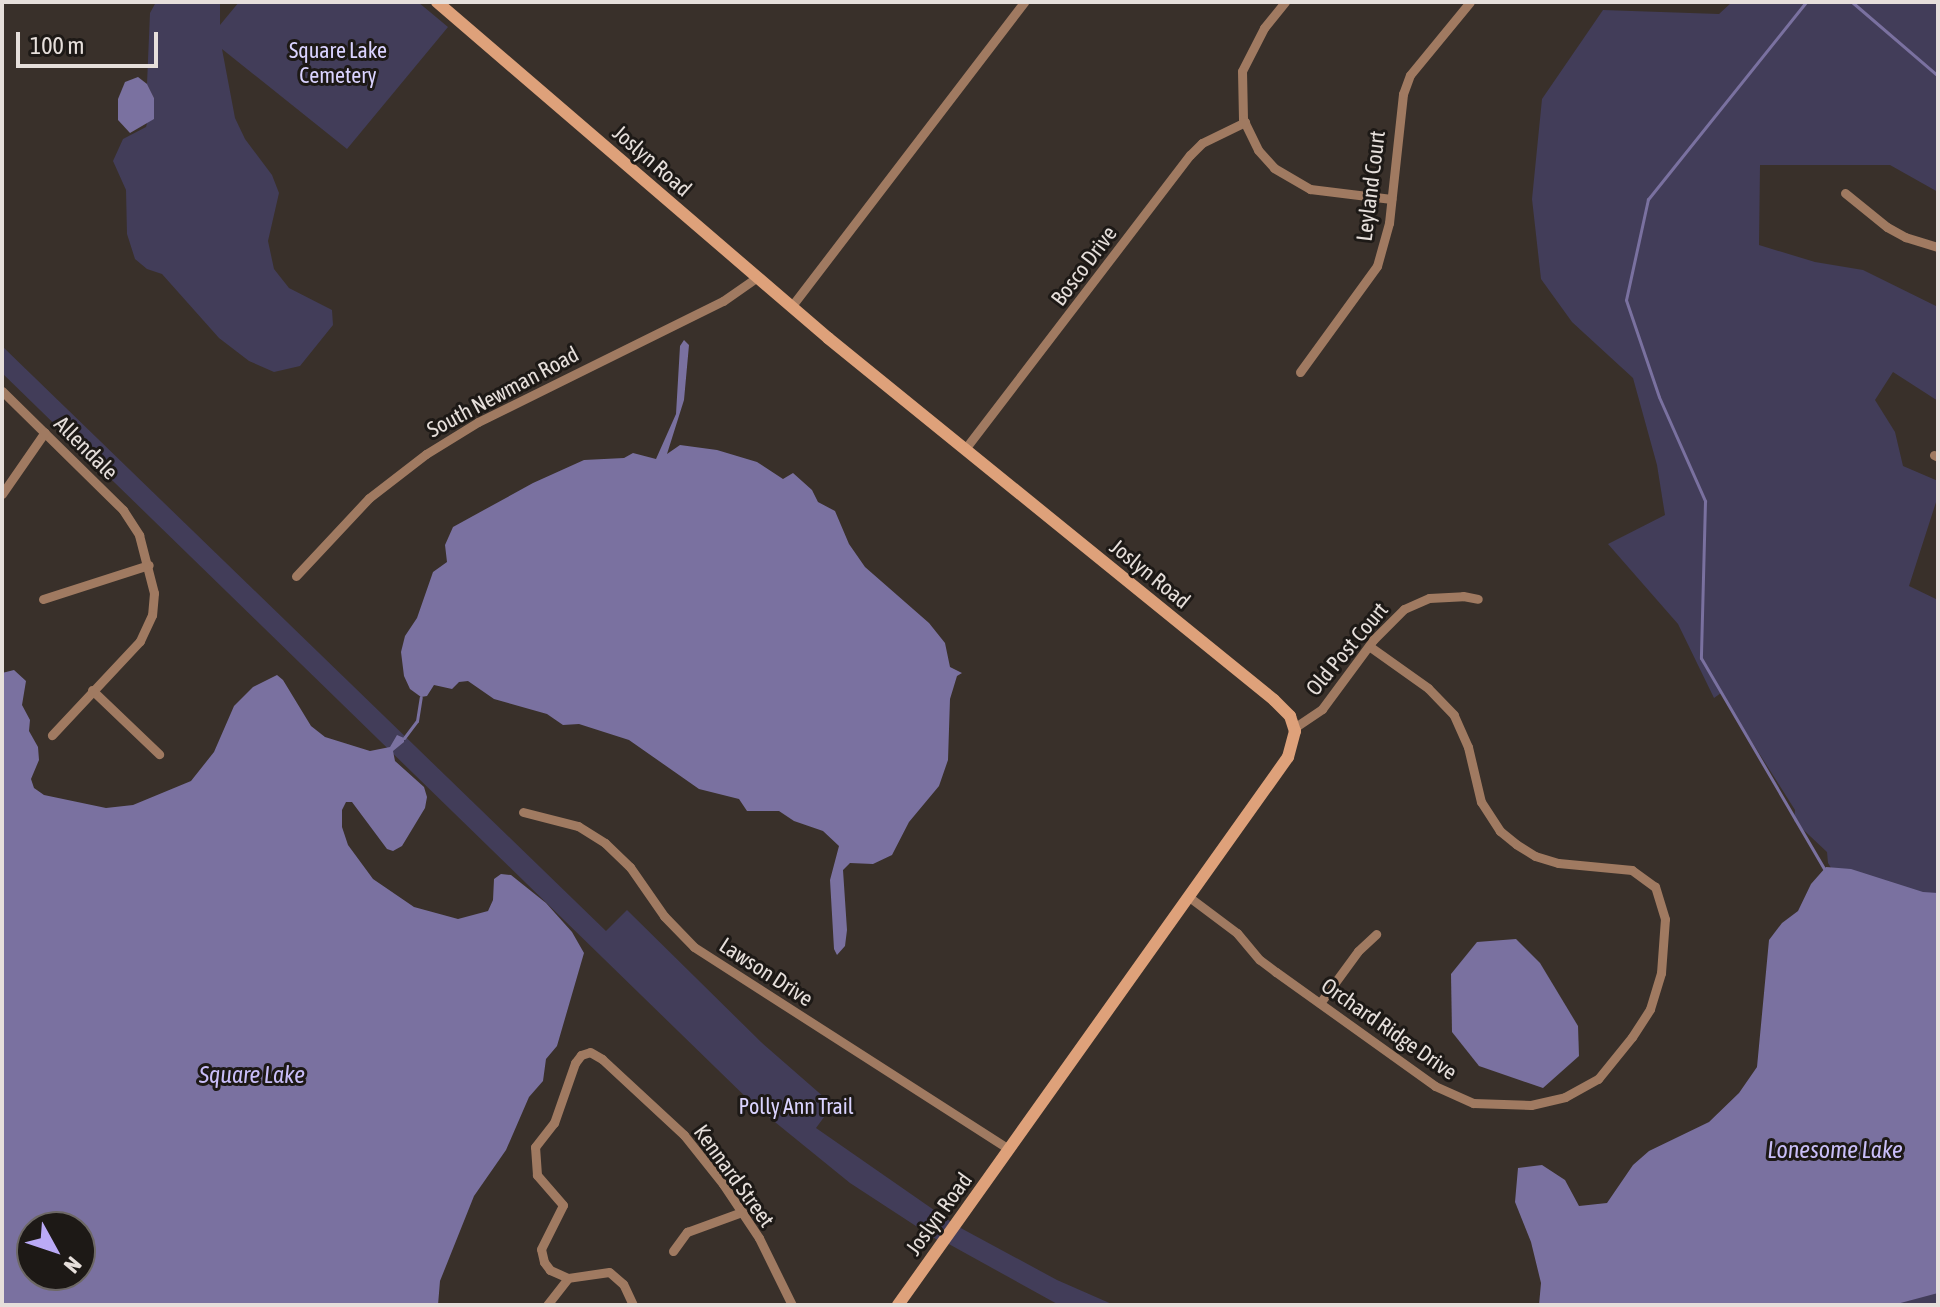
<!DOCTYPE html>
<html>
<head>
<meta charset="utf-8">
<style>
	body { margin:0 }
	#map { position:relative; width:1940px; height:1307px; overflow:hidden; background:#39302a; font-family:"Asap Condensed",sans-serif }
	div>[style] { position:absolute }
	.green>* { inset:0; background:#423d59 }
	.water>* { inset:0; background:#7a71a0 }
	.stream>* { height:3px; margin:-1.5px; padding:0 1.5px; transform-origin:1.5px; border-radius:1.5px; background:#7a71a0 }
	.street>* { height:9px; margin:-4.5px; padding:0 4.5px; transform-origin:4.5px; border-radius:4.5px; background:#a07a61 }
	.secondary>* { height:12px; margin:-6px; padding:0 6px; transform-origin:6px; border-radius:6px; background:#dea17a }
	span { translate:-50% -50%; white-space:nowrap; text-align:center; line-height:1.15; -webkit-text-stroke:6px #1d1916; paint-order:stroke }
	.park-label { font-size:22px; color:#dad3ff }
	.street-label { font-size:22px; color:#e6dfdb }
	.water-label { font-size:24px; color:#c9bef8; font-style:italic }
	.frame { position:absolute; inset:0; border:4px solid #e6dfdb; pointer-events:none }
	.north { position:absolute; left:16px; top:1211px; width:80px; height:80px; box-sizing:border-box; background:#1d1916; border:2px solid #6d6865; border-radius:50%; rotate:130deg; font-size:22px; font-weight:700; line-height:32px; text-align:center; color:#e6dfdb }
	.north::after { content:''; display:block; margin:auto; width:28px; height:36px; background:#baaaf6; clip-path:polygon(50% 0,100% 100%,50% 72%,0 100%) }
	.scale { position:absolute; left:16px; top:32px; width:142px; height:36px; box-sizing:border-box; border:4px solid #e6dfdb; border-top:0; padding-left:10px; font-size:24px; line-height:28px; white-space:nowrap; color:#e6dfdb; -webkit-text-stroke:6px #1d1916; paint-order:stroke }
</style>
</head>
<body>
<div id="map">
	<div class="green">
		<div style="clip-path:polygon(156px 2px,220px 2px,220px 25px,239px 2px,418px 2px,448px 27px,347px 149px,222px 49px,235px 118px,245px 139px,272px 175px,279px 193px,268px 241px,274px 269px,289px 288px,332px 310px,333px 325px,300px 366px,274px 372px,249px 361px,219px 338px,162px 274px,147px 269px,135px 259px,127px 234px,126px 190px,113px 161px,123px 139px,146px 127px,154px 98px,147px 84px,150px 13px)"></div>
		<div style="clip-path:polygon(1732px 2px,1938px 2px,1938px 192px,1890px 165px,1760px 165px,1759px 245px,1815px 262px,1863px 270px,1938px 307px,1938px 401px,1893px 372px,1875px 400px,1895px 432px,1903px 466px,1938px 481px,1938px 496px,1909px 586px,1938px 600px,1938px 1305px,1582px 1305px,1840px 978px,1849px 896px,1828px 863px,1827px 852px,1794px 821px,1795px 810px,1721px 693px,1714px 698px,1678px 624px,1608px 544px,1665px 515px,1657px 465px,1633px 378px,1572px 322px,1541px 279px,1532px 199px,1542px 99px,1603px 10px,1719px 14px)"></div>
		<div style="clip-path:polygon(2px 346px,606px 931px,627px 910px,761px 1042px,833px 1105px,816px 1128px,957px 1226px,1057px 1280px,1114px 1305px,1059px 1305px,947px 1243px,945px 1245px,850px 1183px,754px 1105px,2px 373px)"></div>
	</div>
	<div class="water">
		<div style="clip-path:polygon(138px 77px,147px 84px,154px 98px,154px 119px,130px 133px,118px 120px,118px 99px,125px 82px)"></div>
		<div style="clip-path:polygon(684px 340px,689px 345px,684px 400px,667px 454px,680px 445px,717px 450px,757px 462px,783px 479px,793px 473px,812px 490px,818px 502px,835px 511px,849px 544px,865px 567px,929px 623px,945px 643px,950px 667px,962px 673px,957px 676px,950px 699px,948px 760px,939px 786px,909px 822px,892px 855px,873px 864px,850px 863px,843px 870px,847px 930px,845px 946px,837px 955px,834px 949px,830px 880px,839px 846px,823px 831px,794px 821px,779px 811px,747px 811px,739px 799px,699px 789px,629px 740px,579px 724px,563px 725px,547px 714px,494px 699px,468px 681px,459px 682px,452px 689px,434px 685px,427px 696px,421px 697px,410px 689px,404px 676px,401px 652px,405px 636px,417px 618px,433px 572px,447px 562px,445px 545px,453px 527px,533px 483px,584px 460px,624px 458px,633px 453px,656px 459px,676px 414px,680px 346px)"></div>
		<div style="clip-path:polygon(evenodd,14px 670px,26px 681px,22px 705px,30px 720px,29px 731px,38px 747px,39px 760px,31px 779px,34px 788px,44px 795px,106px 808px,133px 805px,191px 781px,214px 752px,234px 706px,253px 687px,277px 675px,283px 680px,311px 726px,325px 737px,370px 751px,390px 747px,397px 735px,404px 738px,404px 742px,393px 751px,395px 761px,424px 787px,427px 797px,425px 808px,402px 846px,393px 851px,387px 849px,352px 802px,346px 802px,342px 810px,342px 827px,348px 845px,373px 879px,414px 907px,458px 919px,488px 911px,493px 900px,494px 879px,501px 874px,511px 875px,546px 903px,572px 932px,584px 953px,557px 1046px,546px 1059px,543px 1081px,529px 1097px,506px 1150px,474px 1196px,440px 1281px,438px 1305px,2px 1305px,2px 673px,14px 670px,80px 1227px,80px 1275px,32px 1275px,32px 1227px,80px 1227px)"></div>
		<div style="clip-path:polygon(1826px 867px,1851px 869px,1923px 892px,1938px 893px,1938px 1293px,1893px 1305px,1539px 1305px,1541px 1283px,1531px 1242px,1515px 1202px,1518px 1168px,1542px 1165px,1565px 1180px,1579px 1206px,1607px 1203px,1633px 1165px,1649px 1151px,1709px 1122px,1739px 1093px,1757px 1067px,1769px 940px,1782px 923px,1798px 911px,1811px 884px)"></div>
		<div style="clip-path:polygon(1516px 939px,1540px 963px,1578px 1026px,1579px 1056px,1543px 1088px,1479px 1066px,1452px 1032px,1451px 974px,1477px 942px)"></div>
	</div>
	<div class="stream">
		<div style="left:1806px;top:2px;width:253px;rotate:128.7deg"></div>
		<div style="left:1648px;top:199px;width:103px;rotate:102.3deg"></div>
		<div style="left:1626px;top:300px;width:102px;rotate:71.2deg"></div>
		<div style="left:1659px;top:397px;width:114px;rotate:66.1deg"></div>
		<div style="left:1705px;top:501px;width:157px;rotate:91.5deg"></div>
		<div style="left:1701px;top:658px;width:248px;rotate:59.7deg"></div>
		<div style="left:1852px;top:2px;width:113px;rotate:40.7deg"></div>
		<div style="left:404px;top:738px;width:21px;rotate:-53deg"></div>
		<div style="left:417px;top:721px;width:24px;rotate:-81deg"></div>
	</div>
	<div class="street">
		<div style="left:1285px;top:2px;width:33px;rotate:129deg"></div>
		<div style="left:1264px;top:28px;width:48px;rotate:117.1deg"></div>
		<div style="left:1242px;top:71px;width:48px;rotate:88.8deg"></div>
		<div style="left:1243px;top:119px;width:34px;rotate:64deg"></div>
		<div style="left:1258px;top:150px;width:24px;rotate:48deg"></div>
		<div style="left:1274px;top:168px;width:42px;rotate:30.3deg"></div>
		<div style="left:1310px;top:189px;width:82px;rotate:7deg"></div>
		<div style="left:1845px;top:193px;width:54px;rotate:39deg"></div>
		<div style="left:1887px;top:227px;width:21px;rotate:29deg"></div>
		<div style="left:1905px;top:237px;width:34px;rotate:17deg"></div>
		<div style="left:791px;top:307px;width:384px;rotate:-52.6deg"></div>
		<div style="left:1300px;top:372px;width:131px;rotate:-54deg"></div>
		<div style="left:1377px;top:266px;width:45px;rotate:-74.4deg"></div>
		<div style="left:1389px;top:223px;width:130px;rotate:-83.8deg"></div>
		<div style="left:1403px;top:94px;width:20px;rotate:-70deg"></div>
		<div style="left:1410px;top:75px;width:94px;rotate:-50.6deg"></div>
		<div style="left:2px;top:391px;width:170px;rotate:44.5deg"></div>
		<div style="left:123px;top:510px;width:30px;rotate:57deg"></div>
		<div style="left:139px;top:535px;width:60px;rotate:75.5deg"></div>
		<div style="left:154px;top:593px;width:22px;rotate:95deg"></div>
		<div style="left:152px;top:615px;width:29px;rotate:115deg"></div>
		<div style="left:140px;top:641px;width:129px;rotate:133.1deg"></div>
		<div style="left:965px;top:449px;width:370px;rotate:-52.6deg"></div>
		<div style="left:1190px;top:155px;width:17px;rotate:-45deg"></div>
		<div style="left:1202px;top:143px;width:48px;rotate:-26deg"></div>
		<div style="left:1934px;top:455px;width:4px;rotate:27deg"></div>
		<div style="left:2px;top:494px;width:75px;rotate:-55.3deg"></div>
		<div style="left:296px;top:576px;width:107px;rotate:-46.9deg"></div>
		<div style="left:369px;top:498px;width:72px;rotate:-37.7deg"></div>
		<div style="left:426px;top:454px;width:61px;rotate:-31.6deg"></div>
		<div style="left:478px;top:422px;width:273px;rotate:-26.3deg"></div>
		<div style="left:723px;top:301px;width:40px;rotate:-34.9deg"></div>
		<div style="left:43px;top:599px;width:111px;rotate:-17.8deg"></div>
		<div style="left:92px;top:690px;width:93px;rotate:43.7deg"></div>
		<div style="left:1294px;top:728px;width:34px;rotate:-34deg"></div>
		<div style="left:1322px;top:709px;width:86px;rotate:-53.5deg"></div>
		<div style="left:1373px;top:640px;width:44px;rotate:-45deg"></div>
		<div style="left:1404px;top:609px;width:27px;rotate:-24deg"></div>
		<div style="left:1429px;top:598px;width:34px;rotate:-3deg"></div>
		<div style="left:1463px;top:596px;width:15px;rotate:11deg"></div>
		<div style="left:523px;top:812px;width:57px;rotate:14.3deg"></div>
		<div style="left:578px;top:826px;width:32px;rotate:32deg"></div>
		<div style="left:605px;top:843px;width:35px;rotate:44deg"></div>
		<div style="left:630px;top:867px;width:60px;rotate:55.2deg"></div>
		<div style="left:664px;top:916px;width:43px;rotate:45.9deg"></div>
		<div style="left:694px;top:947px;width:374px;rotate:32.7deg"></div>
		<div style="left:1189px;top:897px;width:60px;rotate:36.9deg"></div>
		<div style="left:1237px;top:933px;width:35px;rotate:50deg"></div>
		<div style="left:1260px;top:960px;width:20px;rotate:37deg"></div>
		<div style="left:1276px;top:972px;width:196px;rotate:35.6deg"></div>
		<div style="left:1435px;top:1086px;width:42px;rotate:24.1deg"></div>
		<div style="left:1473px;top:1103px;width:58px;rotate:2deg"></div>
		<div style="left:1531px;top:1105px;width:35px;rotate:-13deg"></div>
		<div style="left:1565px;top:1097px;width:38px;rotate:-29deg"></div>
		<div style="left:1598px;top:1079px;width:54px;rotate:-51deg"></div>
		<div style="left:1632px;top:1037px;width:33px;rotate:-57deg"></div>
		<div style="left:1650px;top:1009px;width:38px;rotate:-73deg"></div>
		<div style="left:1661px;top:973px;width:54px;rotate:-85.8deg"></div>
		<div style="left:1665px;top:919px;width:34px;rotate:-107deg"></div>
		<div style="left:1655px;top:887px;width:29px;rotate:-144deg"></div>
		<div style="left:1632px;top:870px;width:74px;rotate:-174.6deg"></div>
		<div style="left:1558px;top:863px;width:24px;rotate:-163deg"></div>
		<div style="left:1535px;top:856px;width:22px;rotate:-148deg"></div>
		<div style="left:1516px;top:844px;width:21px;rotate:-141deg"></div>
		<div style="left:1500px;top:831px;width:35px;rotate:-123deg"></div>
		<div style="left:1481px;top:802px;width:57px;rotate:-103.3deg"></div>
		<div style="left:1468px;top:747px;width:35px;rotate:-114deg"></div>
		<div style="left:1454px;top:715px;width:37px;rotate:-134deg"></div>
		<div style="left:1428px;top:688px;width:72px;rotate:-144.6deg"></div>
		<div style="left:1320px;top:1003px;width:64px;rotate:-53.8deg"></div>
		<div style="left:1358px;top:951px;width:25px;rotate:-43deg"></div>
		<div style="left:673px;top:1251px;width:24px;rotate:-54deg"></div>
		<div style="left:687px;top:1232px;width:59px;rotate:-20deg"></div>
		<div style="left:547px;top:1305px;width:34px;rotate:-52deg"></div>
		<div style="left:633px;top:1305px;width:23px;rotate:-115deg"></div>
		<div style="left:623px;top:1284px;width:18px;rotate:-139deg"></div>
		<div style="left:609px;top:1272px;width:41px;rotate:171.7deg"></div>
		<div style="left:568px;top:1278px;width:20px;rotate:-156deg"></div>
		<div style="left:550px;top:1270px;width:10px;rotate:-127deg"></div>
		<div style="left:544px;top:1262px;width:13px;rotate:-103deg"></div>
		<div style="left:541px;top:1249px;width:49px;rotate:-63.4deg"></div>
		<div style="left:563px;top:1205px;width:40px;rotate:-131deg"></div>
		<div style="left:537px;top:1175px;width:28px;rotate:-94deg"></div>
		<div style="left:535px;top:1147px;width:31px;rotate:-52deg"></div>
		<div style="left:554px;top:1123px;width:64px;rotate:-70.7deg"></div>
		<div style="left:575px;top:1063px;width:10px;rotate:-53deg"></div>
		<div style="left:581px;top:1055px;width:9px;rotate:-18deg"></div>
		<div style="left:590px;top:1052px;width:14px;rotate:30deg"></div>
		<div style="left:602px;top:1059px;width:112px;rotate:42.8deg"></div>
		<div style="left:684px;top:1135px;width:63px;rotate:51.5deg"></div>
		<div style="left:723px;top:1184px;width:65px;rotate:56.3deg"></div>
		<div style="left:759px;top:1238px;width:75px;rotate:63.8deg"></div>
	</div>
	<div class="secondary">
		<div style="left:437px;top:2px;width:516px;rotate:40.67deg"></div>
		<div style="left:828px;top:338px;width:574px;rotate:39.06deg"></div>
		<div style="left:1274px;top:700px;width:23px;rotate:45deg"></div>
		<div style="left:1290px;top:716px;width:16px;rotate:72deg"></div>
		<div style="left:1295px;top:731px;width:27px;rotate:105deg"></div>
		<div style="left:1288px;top:757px;width:673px;rotate:125.44deg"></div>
	</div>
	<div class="park-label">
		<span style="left:338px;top:63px">Square Lake<br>Cemetery</span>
		<span style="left:796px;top:1107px">Polly Ann Trail</span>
	</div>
	<div class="street-label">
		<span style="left:652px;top:161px;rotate:41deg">Joslyn Road</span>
		<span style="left:1371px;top:186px;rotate:-83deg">Leyland Court</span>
		<span style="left:1084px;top:266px;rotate:-53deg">Bosco Drive</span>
		<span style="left:503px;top:392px;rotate:-28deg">South Newman Road</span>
		<span style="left:86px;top:448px;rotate:45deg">Allendale</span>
		<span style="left:1150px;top:574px;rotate:39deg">Joslyn Road</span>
		<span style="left:1347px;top:649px;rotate:-50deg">Old Post Court</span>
		<span style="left:766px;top:972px;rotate:33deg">Lawson Drive</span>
		<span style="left:1389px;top:1029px;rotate:35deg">Orchard Ridge Drive</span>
		<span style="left:734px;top:1176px;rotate:54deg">Kennard Street</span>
		<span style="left:939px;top:1214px;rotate:-54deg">Joslyn Road</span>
	</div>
	<div class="water-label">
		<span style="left:252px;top:1075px">Square Lake</span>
		<span style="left:1835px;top:1150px">Lonesome Lake</span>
	</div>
	<div class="frame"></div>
	<div class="north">N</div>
	<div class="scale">100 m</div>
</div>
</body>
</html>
